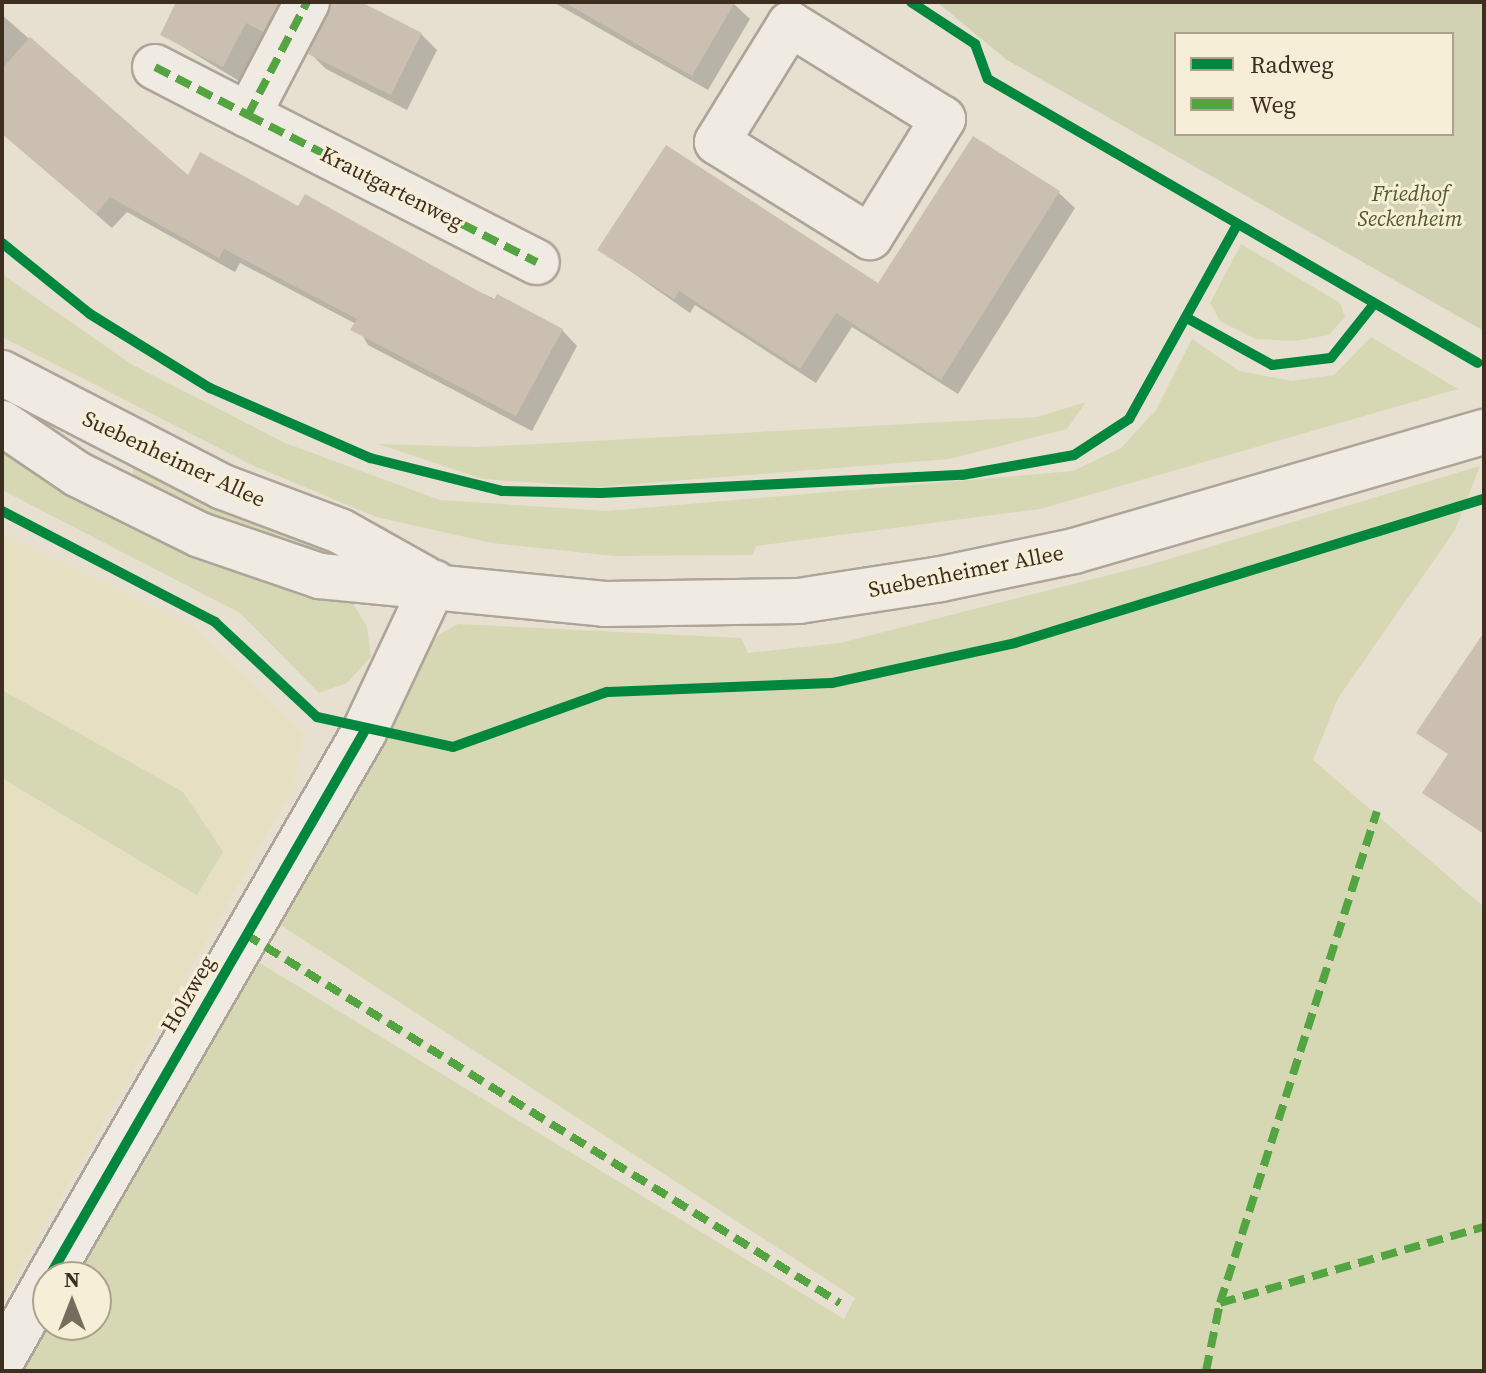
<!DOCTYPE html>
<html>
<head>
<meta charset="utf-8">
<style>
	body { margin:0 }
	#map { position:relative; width:1486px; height:1373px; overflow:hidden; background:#e7e0d1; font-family:"Source Serif 4",serif }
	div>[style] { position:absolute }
	.farmland>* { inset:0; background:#e6dfc2 }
	.green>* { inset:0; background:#d6d7b3 }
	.cemetery>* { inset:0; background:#d1d1b3 }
	.shadow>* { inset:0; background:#0003 }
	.building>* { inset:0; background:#cbbfb2 }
	.roads { filter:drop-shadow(2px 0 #ada599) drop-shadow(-2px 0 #ada599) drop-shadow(0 2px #ada599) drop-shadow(0 -2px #ada599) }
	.street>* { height:44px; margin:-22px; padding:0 22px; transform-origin:22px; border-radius:22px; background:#efebe3 }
	.secondary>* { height:44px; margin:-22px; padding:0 22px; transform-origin:22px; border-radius:22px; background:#efebe3 }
	.quiet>* { height:8px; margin-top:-4px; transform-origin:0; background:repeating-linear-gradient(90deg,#54a441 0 16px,transparent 0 24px) }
	.cycleway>* { height:10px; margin:-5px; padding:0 5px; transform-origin:5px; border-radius:5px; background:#00873e }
	span { translate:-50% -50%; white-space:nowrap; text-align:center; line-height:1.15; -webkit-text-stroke:6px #f7eed8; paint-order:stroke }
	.street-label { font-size:22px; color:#3d2e20 }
	.park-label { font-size:22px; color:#4d5a26; font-style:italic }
	.frame { position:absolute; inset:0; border:4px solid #3d2e20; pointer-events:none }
	.legend { position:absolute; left:1174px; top:32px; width:280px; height:104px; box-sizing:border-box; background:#f7eed8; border:2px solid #ada18e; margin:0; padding:10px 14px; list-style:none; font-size:24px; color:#3d2e20 }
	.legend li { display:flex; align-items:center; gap:16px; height:40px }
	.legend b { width:40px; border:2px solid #ada18e }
	.north { position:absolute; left:32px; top:1261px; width:80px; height:80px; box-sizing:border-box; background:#f7eed8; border:2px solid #ada18e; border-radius:50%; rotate:0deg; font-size:22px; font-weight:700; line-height:32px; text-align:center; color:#3d2e20 }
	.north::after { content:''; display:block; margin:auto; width:28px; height:36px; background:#786c5e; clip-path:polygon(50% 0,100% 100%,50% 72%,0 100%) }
</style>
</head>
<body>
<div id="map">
	<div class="farmland">
		<div style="clip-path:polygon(2px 534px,192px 625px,304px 734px,293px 788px,2px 1302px)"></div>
	</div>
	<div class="green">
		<div style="clip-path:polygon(1241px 244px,1340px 303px,1345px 317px,1329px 335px,1295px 341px,1256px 339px,1220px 321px,1210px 303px)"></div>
		<div style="clip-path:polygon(2px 274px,131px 364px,285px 443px,440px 500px,607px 511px,1073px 471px,1121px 448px,1156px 410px,1192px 339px,1239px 371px,1292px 381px,1334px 375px,1371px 337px,1458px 389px,1040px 509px,756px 546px,753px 555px,614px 556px,492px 543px,376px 517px,252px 465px,2px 337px)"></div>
		<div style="clip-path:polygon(1086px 402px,1067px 429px,949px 459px,597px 487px,483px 479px,378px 444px,478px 447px,1037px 417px)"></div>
		<div style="clip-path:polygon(2px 438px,347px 593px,367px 627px,371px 657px,347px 683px,319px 693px,240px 613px,2px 490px)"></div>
		<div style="clip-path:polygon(134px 462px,348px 548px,342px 567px,242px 533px,132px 483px)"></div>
		<div style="clip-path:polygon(1480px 466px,1455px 530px,1338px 698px,1313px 760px,1484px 907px,1484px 1371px,5px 1371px,48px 1298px,48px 1325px,96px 1325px,96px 1277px,60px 1277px,250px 957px,844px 1319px,855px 1298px,273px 920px,437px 636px,458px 624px,741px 638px,748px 653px,840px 643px,1149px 565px)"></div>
		<div style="clip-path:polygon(2px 690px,183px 792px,223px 852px,197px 895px,2px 778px)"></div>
	</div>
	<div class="cemetery">
		<div style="clip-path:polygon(evenodd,937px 2px,1484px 2px,1484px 331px,1007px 60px,937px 2px,1176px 34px,1452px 34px,1452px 134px,1176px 134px,1176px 34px)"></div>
	</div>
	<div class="shadow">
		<div style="clip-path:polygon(179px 2px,292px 2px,279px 46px,262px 37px,239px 81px,162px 34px)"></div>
		<div style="clip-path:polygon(343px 2px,421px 34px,437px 50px,407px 110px,326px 69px,311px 54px)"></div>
		<div style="clip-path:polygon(553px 2px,732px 2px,750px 19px,708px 90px)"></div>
		<div style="clip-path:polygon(2px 15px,188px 178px,299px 209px,562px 330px,577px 346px,532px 431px,368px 345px,356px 324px,240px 263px,235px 272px,127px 212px,112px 228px,2px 133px)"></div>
		<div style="clip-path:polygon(1059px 193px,1075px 208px,958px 394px,852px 327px,816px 383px,695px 305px,690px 313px,600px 250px,879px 286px)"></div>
	</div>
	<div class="building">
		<div style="clip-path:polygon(176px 2px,279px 2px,263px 32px,246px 23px,223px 67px,160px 35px)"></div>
		<div style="clip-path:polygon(332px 2px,361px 2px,422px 33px,391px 95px,308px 54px)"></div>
		<div style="clip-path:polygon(564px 2px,735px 2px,692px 76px)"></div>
		<div style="clip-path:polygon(30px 37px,188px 175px,200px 152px,298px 206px,305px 194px,494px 300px,497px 294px,563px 329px,516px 416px,350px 330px,357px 319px,224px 249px,219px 258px,110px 197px,96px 214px,2px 134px,2px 69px)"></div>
		<div style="clip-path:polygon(973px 136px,1060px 191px,941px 380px,836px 313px,800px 369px,679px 291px,674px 299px,597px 250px,666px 145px,878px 283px)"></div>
		<div style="clip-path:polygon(1484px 632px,1484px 834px,1422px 793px,1448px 754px,1416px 733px)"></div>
	</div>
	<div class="roads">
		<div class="street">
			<div style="left:790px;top:24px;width:180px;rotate:31.8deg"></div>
			<div style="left:943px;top:119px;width:139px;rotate:121.7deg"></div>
			<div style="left:870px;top:237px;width:180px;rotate:-148.2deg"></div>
			<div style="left:717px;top:142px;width:139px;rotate:-58.3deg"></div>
			<div style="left:155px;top:67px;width:105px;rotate:27.3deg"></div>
			<div style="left:248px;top:115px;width:127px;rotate:-62.4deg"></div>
			<div style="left:248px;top:115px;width:324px;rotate:27deg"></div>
			<div style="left:49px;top:1277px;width:629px;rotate:-59.97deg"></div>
			<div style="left:364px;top:732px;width:165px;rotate:-64.8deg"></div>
			<div style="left:2px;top:1360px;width:93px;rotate:-60.4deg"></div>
		</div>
		<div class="secondary">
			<div style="left:2px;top:373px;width:249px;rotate:27.3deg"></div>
			<div style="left:223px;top:487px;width:125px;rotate:20.6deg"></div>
			<div style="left:340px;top:531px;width:96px;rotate:29.2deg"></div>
			<div style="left:2px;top:423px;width:91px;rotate:34.2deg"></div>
			<div style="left:77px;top:474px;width:137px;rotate:26.4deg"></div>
			<div style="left:200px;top:535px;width:127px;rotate:18.9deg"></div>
			<div style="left:320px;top:576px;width:286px;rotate:5.6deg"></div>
			<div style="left:605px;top:604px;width:194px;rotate:-0.9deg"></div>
			<div style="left:799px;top:601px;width:144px;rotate:-8.8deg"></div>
			<div style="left:941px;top:579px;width:136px;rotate:-11.9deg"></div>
			<div style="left:1074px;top:551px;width:427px;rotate:-16.2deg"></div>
		</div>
	</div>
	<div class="quiet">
		<div style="left:155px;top:67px;width:105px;rotate:27.3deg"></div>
		<div style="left:248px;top:115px;width:127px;rotate:-62.4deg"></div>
		<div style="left:248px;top:115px;width:324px;rotate:27deg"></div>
		<div style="left:245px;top:934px;width:700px;rotate:31.81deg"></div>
		<div style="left:1220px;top:1303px;width:275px;rotate:-16.1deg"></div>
		<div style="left:1206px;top:1371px;width:69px;rotate:-78.4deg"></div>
		<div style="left:1220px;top:1303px;width:516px;rotate:-72.3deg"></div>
	</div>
	<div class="cycleway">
		<div style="left:911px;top:2px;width:77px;rotate:33.3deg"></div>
		<div style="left:975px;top:44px;width:37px;rotate:70deg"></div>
		<div style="left:988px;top:79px;width:566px;rotate:30.1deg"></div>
		<div style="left:2px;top:243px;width:113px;rotate:38.9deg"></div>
		<div style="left:90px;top:314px;width:141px;rotate:31.7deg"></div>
		<div style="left:210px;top:388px;width:175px;rotate:23.6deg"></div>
		<div style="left:370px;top:458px;width:136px;rotate:14deg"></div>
		<div style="left:502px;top:491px;width:99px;rotate:1.2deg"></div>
		<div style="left:601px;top:493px;width:361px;rotate:-2.9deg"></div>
		<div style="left:962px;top:475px;width:114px;rotate:-10.1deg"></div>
		<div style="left:1074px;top:455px;width:66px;rotate:-33.2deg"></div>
		<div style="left:1129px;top:419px;width:222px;rotate:-60.9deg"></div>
		<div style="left:1187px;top:318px;width:97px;rotate:28.9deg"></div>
		<div style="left:1272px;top:365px;width:59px;rotate:-6.8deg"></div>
		<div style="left:1331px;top:358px;width:69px;rotate:-51.5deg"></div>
		<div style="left:2px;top:511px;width:240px;rotate:27.5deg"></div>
		<div style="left:215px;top:622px;width:139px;rotate:43deg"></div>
		<div style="left:317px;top:717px;width:139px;rotate:12.4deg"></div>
		<div style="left:453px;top:747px;width:164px;rotate:-19.7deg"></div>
		<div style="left:607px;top:692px;width:225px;rotate:-2.3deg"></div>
		<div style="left:832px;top:683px;width:187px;rotate:-12.3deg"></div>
		<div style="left:1015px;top:643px;width:491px;rotate:-17.1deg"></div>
		<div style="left:49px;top:1277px;width:629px;rotate:-59.97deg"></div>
	</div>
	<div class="street-label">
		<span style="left:392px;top:188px;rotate:27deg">Krautgartenweg</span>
		<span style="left:174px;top:459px;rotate:25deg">Suebenheimer Allee</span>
		<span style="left:966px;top:571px;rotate:-11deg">Suebenheimer Allee</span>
		<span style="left:188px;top:994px;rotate:-60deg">Holzweg</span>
	</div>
	<div class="park-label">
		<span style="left:1410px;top:206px">Friedhof<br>Seckenheim</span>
	</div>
	<div class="frame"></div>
	<ul class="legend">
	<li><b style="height:10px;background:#00873e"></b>Radweg</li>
	<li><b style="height:10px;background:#54a441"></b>Weg</li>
	</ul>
	<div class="north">N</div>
</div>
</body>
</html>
